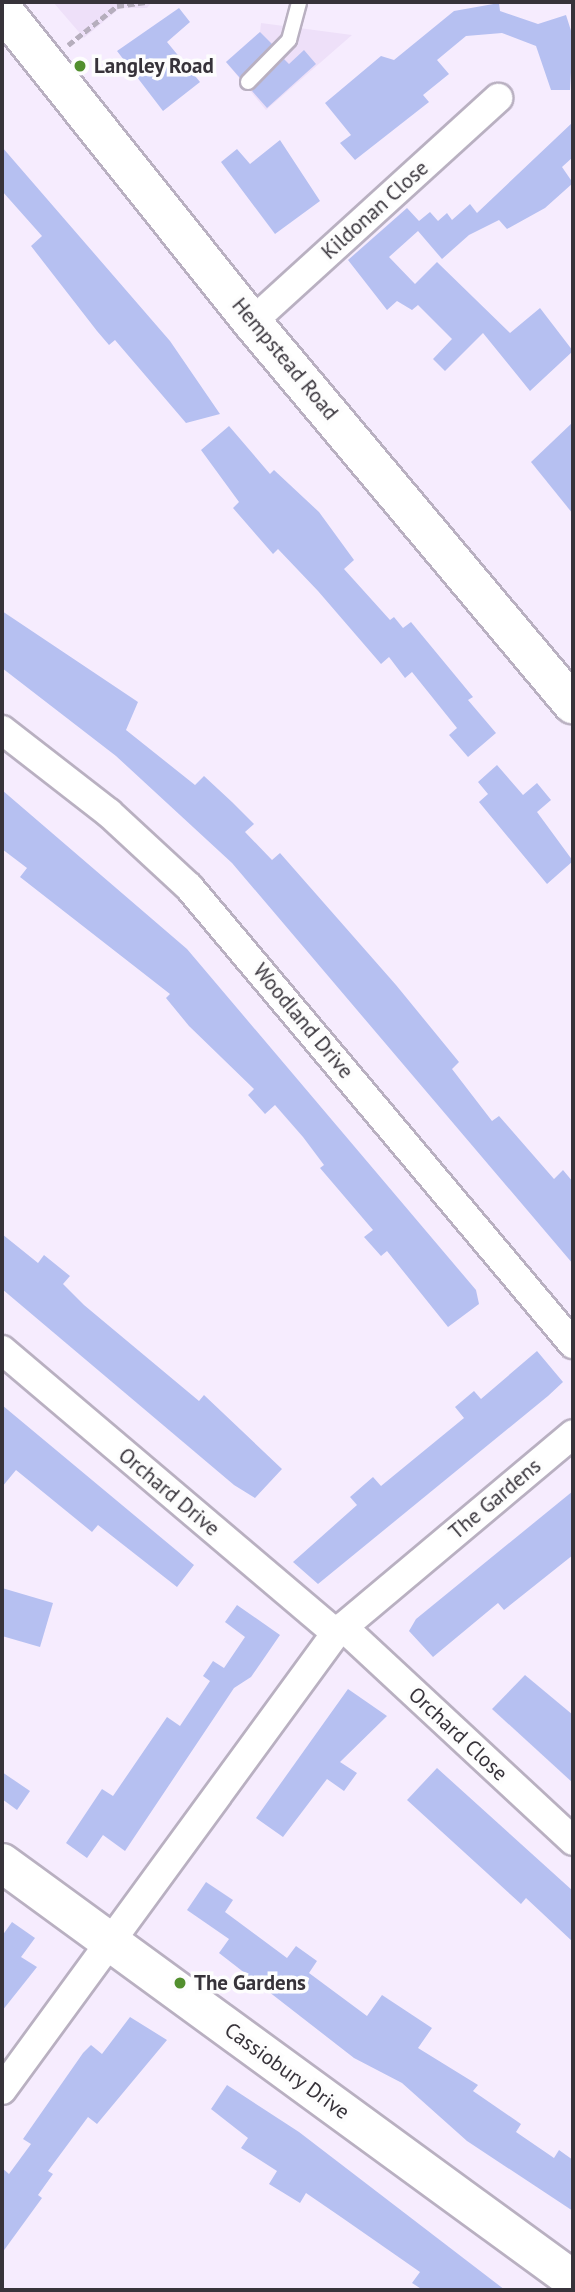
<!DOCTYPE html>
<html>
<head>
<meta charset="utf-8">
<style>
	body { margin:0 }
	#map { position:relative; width:575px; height:2292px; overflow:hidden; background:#f6ecfe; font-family:"PT Sans",sans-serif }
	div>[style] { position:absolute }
	.built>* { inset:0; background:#eee0f9 }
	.building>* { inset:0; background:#b6c0f1 }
	.path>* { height:4.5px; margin-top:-2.25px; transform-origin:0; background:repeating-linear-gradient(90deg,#b6aebd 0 7px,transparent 0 10.5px) }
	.roads { filter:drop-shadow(2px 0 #b9b0c1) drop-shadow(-2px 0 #b9b0c1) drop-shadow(0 2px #b9b0c1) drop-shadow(0 -2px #b9b0c1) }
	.lane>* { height:14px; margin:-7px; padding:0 7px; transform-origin:7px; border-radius:7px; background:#fff }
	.street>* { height:28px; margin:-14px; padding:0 14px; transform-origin:14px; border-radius:14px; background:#fff }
	.secondary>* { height:38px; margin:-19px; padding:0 19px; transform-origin:19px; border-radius:19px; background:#fff }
	.primary>* { height:38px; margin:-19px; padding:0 19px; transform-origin:19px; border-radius:19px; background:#fff }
	.dots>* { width:19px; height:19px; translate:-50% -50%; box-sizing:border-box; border:4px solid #fdfdfd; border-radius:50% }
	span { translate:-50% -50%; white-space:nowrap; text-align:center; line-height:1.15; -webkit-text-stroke:7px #fdfdfd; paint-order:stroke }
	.poi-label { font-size:21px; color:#37333a; font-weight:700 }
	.left { translate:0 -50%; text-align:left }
	.street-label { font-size:21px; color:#37333a }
	.frame { position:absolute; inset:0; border:4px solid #37333a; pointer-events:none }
</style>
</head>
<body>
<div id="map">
	<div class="built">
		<div style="clip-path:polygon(53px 2px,152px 2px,147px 8px,120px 8px,84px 38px)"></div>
		<div style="clip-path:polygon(261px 23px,352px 35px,266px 110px,226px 62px,260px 32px)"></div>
	</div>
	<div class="building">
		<div style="clip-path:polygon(499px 3px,500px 11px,538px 24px,566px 15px,573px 37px,570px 90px,551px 90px,536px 46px,502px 33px,466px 36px,437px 60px,449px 74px,423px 95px,429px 102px,355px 160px,340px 143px,351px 135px,325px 103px,381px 56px,394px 60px,454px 11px)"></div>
		<div style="clip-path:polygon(179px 8px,190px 22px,167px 42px,200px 82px,163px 111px,117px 51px)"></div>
		<div style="clip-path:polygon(260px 32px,272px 44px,240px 78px,226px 62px)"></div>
		<div style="clip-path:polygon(304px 50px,316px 64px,267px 108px,252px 91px,284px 59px,289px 64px)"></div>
		<div style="clip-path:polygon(573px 122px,573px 157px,562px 167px,573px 183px,545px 208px,507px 229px,499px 220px,469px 235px,442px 259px,418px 231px,389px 257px,415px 284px,437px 262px,510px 333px,540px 308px,573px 351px,530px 391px,483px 333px,445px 371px,433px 359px,452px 339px,418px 305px,412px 310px,397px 301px,387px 310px,348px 260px,407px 208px,419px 221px,430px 212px,438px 221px,447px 213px,452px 220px,470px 204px,477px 213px)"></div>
		<div style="clip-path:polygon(280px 140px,320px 201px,275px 234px,221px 162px,237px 149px,250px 164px)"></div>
		<div style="clip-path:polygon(2px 147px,170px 341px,220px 414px,186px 423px,115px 340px,109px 345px,97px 331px,31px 246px,42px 236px,2px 191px)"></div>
		<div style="clip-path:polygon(573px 422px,573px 514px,531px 462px)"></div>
		<div style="clip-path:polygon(229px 426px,270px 474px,274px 470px,319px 512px,354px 560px,344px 569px,390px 620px,394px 617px,403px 628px,411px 622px,473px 697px,468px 700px,496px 733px,468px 757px,449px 735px,457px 728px,412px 672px,405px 678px,389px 657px,381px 664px,318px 591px,278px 549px,273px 554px,233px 508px,239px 502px,201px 450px)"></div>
		<div style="clip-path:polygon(2px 611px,138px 702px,126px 730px,195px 785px,204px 776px,232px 802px,254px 824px,245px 832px,272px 860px,280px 853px,396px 985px,459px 1062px,452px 1069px,492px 1121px,499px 1116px,554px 1179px,563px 1170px,573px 1182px,573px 1264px,232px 863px,116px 756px,2px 668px)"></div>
		<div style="clip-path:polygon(497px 765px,523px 795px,537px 783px,551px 800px,537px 812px,573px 861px,547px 884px,479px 802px,488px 794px,478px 782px)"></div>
		<div style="clip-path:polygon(2px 790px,187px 949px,476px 1290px,479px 1304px,448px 1327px,387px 1251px,381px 1256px,364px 1237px,373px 1230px,320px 1168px,324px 1165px,303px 1137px,275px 1105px,265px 1114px,248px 1095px,254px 1089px,189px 1026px,166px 998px,170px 994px,20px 877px,27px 868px,2px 849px)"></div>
		<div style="clip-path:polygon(2px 1234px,38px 1263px,44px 1255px,70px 1276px,63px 1284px,84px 1305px,199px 1401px,204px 1395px,282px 1469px,255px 1498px,234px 1485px,2px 1289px)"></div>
		<div style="clip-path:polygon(537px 1351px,563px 1382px,548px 1396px,318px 1584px,293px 1562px,357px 1505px,350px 1497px,373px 1477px,381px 1486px,464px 1418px,455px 1407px,474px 1391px,481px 1399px)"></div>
		<div style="clip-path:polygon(2px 1405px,194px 1565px,177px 1587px,98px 1525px,92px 1532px,16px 1470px,2px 1487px)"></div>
		<div style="clip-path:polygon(573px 1491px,573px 1555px,504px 1610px,498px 1603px,433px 1657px,409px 1631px,416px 1619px)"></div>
		<div style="clip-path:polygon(2px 1588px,53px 1603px,40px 1647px,2px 1636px)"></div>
		<div style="clip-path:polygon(237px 1605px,280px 1635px,251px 1677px,234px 1688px,125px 1851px,103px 1835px,87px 1858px,66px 1843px,102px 1789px,113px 1796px,167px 1717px,180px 1726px,210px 1681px,203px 1676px,213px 1661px,224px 1668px,245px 1637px,225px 1622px)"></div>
		<div style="clip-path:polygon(525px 1675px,573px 1715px,573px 1783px,492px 1709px)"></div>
		<div style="clip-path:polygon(348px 1689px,387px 1716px,340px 1762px,357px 1773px,344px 1791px,327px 1779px,283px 1837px,256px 1818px)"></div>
		<div style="clip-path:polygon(437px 1768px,573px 1891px,573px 1942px,526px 1898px,521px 1904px,407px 1800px)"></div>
		<div style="clip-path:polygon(2px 1772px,30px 1791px,17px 1810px,2px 1799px)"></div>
		<div style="clip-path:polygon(206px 1882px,233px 1900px,225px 1912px,287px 1958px,296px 1946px,317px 1961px,309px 1973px,367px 2016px,382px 1995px,432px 2028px,418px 2048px,478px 2085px,473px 2091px,521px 2124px,516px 2132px,554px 2158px,559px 2150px,573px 2160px,573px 2211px,467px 2141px,402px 2083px,354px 2058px,219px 1953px,229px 1939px,187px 1910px)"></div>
		<div style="clip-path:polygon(12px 1922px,35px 1938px,21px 1957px,37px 1967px,2px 2011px,2px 1936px)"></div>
		<div style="clip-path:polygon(130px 2017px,167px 2040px,97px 2124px,88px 2117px,48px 2171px,53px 2174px,38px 2195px,42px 2198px,2px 2253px,2px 2168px,9px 2174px,31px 2144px,23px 2139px,83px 2053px,91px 2045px,102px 2054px)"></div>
		<div style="clip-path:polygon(227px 2085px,299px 2132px,505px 2290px,423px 2290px,412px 2283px,420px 2272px,341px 2217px,306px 2193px,300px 2203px,269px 2184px,277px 2171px,241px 2148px,248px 2138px,211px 2109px)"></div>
	</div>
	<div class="path">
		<div style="left:68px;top:45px;width:63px;rotate:-38.5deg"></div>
		<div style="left:117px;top:6px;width:29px;rotate:-8deg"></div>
	</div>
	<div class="roads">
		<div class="lane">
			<div style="left:248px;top:82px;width:59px;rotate:-45.7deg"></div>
			<div style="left:289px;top:40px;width:39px;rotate:-75deg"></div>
		</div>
		<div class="street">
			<div style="left:252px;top:322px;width:333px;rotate:-42.3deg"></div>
			<div style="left:2px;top:730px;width:135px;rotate:37.8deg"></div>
			<div style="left:109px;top:813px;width:109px;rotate:42.8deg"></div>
			<div style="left:189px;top:887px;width:597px;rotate:49.96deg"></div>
			<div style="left:2px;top:1350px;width:438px;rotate:40.3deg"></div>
			<div style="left:343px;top:1627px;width:314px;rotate:42.9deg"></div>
			<div style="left:2px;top:2090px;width:566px;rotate:-53.84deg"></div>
			<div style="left:336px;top:1633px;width:309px;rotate:-40deg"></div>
		</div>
		<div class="secondary">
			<div style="left:2px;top:1863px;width:707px;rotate:36.14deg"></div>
		</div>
		<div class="primary">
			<div style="left:2px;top:9px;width:401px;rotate:51.4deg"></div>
			<div style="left:252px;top:322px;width:499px;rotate:50deg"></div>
		</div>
	</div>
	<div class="dots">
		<div style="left:80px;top:66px;background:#528f2e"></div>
		<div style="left:180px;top:1983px;background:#528f2e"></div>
	</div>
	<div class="poi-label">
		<span class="left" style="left:94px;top:66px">Langley Road</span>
		<span class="left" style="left:194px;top:1983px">The Gardens</span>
	</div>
	<div class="street-label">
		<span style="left:375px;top:210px;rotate:-42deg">Kildonan Close</span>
		<span style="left:285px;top:359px;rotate:50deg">Hempstead Road</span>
		<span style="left:303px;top:1021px;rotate:50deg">Woodland Drive</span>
		<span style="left:169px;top:1492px;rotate:40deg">Orchard Drive</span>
		<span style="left:495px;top:1499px;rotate:-40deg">The Gardens</span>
		<span style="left:458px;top:1734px;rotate:43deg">Orchard Close</span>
		<span style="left:287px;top:2071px;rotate:36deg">Cassiobury Drive</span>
	</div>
	<div class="frame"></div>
</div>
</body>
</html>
